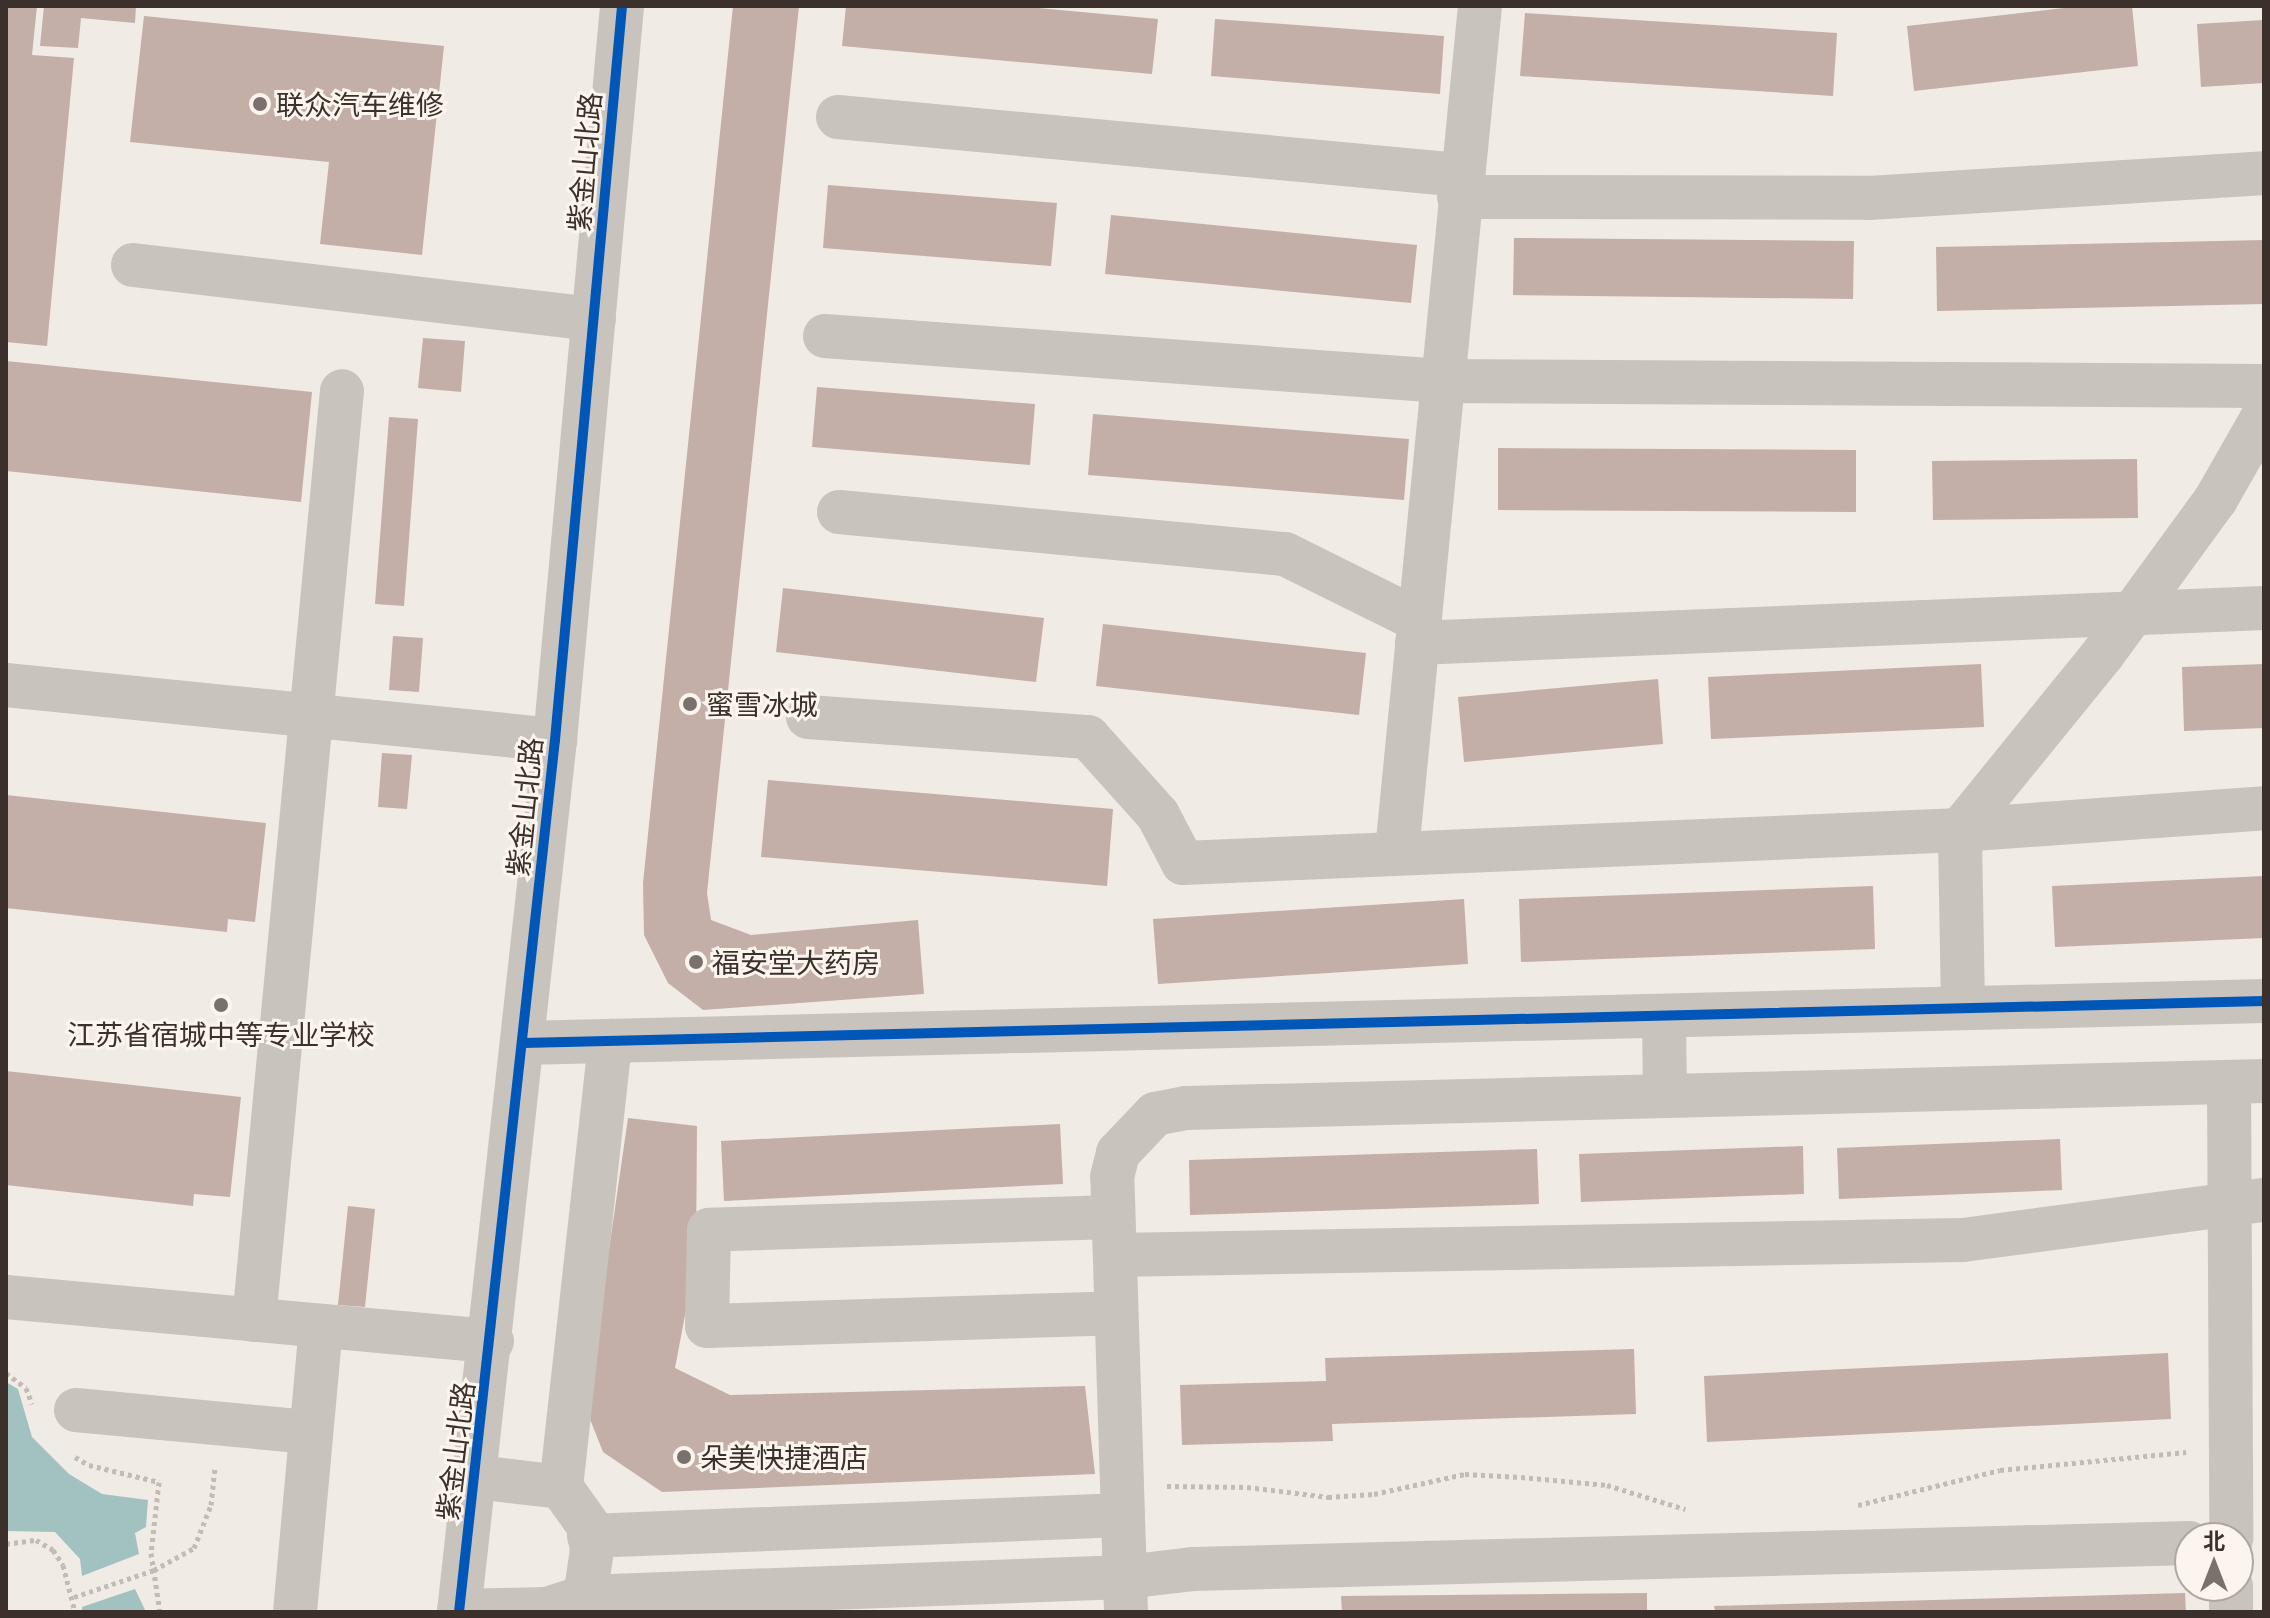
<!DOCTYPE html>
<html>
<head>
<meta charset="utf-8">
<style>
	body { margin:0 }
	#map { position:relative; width:2270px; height:1618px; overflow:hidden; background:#f0ebe5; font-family:"Noto Sans","Noto Sans SC",sans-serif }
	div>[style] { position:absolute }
	.water>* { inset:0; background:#a1c2c1 }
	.building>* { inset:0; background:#c3afa7 }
	.path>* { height:5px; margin-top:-2.5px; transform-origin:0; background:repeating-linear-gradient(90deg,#c2bbb6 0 4px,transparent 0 8px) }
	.minor>* { height:44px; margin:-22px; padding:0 22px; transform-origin:22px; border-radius:22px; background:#c9c3be }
	.cycleway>* { height:10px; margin:-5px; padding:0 5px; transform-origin:5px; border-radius:5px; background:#0057b8 }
	.dots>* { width:22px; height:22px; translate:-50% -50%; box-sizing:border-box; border:4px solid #fbf5ee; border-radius:50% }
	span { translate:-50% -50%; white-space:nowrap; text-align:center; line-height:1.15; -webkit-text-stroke:6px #fbf5ee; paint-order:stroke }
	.poi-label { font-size:28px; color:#3b302b }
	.left { translate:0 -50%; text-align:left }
	.street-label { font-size:28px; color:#3b302b }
	.frame { position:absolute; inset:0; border:8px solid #3b302b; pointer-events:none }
	.north { position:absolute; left:2174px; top:1522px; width:80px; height:80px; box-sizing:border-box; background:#fbf5ee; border:2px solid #aea6a0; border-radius:50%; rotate:0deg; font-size:22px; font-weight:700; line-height:32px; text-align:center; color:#3b302b }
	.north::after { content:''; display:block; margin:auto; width:28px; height:36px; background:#7a716c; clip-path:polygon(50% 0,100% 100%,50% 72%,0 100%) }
</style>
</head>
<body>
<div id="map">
	<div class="water">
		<div style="clip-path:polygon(6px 1382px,18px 1389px,32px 1437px,69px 1474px,102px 1494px,148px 1500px,146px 1527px,135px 1533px,139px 1554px,82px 1576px,80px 1559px,55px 1532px,6px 1531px)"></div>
		<div style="clip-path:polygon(135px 1589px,146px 1612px,82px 1612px,82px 1607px)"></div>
	</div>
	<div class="building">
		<div style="clip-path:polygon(6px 6px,37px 6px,32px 55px,74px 58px,47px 346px,6px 342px)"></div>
		<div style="clip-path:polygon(44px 6px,136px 6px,135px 23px,81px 18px,78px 48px,40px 46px)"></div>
		<div style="clip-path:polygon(733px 6px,799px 6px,707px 893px,711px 920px,751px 935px,918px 920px,924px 994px,703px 1010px,668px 983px,644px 935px,643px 883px)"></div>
		<div style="clip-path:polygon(846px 6px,1016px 6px,1158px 19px,1152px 74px,842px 46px)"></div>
		<div style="clip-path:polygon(2081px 6px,2132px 6px,2138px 66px,1914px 91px,1907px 26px)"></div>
		<div style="clip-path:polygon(1525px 13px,1837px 33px,1833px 96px,1520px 76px)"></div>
		<div style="clip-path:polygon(144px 16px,444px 46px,422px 255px,320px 244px,329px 162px,130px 142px)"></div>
		<div style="clip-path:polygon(1215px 19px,1444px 36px,1440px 94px,1211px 76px)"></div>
		<div style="clip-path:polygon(2264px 20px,2264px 83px,2201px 87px,2197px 24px)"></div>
		<div style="clip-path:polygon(828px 185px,1057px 203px,1051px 266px,823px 248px)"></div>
		<div style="clip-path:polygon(1111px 215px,1417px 245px,1411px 303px,1105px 274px)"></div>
		<div style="clip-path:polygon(1514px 238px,1854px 241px,1853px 299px,1513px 295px)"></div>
		<div style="clip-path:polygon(2264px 240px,2264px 304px,1937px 311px,1936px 247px)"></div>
		<div style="clip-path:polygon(423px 338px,465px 341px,461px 392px,418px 388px)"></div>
		<div style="clip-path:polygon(6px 361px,312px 392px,301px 502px,6px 471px)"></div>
		<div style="clip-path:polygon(817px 387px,1035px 404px,1030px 465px,812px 447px)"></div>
		<div style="clip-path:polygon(1093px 414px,1409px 439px,1404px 500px,1088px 475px)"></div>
		<div style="clip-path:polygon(389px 417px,418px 419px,404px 606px,375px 604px)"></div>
		<div style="clip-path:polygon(1498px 448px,1856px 450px,1856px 512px,1498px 510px)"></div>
		<div style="clip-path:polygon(2137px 459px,2138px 518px,1933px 520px,1932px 461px)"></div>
		<div style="clip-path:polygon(783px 588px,1044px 618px,1036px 682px,776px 652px)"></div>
		<div style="clip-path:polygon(1103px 624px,1366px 653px,1359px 715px,1096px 686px)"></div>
		<div style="clip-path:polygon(393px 636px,423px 638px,419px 692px,389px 690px)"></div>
		<div style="clip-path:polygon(1981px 664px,1984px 727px,1711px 739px,1708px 677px)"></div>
		<div style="clip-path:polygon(2264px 664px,2264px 728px,2184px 731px,2182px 667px)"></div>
		<div style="clip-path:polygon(1658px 679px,1663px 744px,1464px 762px,1458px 697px)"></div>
		<div style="clip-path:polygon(382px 753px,412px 755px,407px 809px,378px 807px)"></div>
		<div style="clip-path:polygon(768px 780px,1113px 809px,1107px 886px,761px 857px)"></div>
		<div style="clip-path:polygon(6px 795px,266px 823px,255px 922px,228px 919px,227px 932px,6px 908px)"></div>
		<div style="clip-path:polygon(2264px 876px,2264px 938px,2055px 947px,2052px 886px)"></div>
		<div style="clip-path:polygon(1873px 886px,1875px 949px,1521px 962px,1519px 899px)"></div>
		<div style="clip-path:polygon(1464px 899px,1468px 964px,1158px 984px,1153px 919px)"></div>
		<div style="clip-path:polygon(6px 1071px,241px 1097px,230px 1197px,194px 1194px,193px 1206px,6px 1185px)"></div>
		<div style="clip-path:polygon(628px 1118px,697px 1126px,696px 1257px,675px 1368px,730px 1395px,1085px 1386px,1095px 1474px,662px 1492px,603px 1452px,586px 1409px)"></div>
		<div style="clip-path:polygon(1060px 1124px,1063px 1184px,724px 1201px,721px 1141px)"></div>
		<div style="clip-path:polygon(2060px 1139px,2062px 1190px,1839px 1199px,1837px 1148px)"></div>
		<div style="clip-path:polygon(1803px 1146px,1804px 1194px,1581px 1202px,1579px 1154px)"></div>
		<div style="clip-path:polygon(1537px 1149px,1539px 1204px,1190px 1215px,1189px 1160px)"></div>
		<div style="clip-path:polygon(348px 1206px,375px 1209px,365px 1307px,338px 1305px)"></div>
		<div style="clip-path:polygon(1634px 1349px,1636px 1414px,1332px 1424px,1333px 1441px,1182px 1445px,1180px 1385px,1326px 1381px,1325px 1358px)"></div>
		<div style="clip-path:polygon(2168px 1353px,2171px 1419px,1707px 1442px,1704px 1376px)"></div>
		<div style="clip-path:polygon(1647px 1593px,1647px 1612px,1342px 1612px,1341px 1596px)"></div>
		<div style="clip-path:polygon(2185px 1593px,2186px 1612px,1715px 1612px,1714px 1606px)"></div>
	</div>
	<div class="path">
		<div style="left:6px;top:1373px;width:25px;rotate:37deg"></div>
		<div style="left:26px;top:1388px;width:17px;rotate:69deg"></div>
		<div style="left:75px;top:1457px;width:16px;rotate:30deg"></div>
		<div style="left:89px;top:1465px;width:72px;rotate:13.7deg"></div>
		<div style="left:159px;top:1482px;width:71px;rotate:96.4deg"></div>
		<div style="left:151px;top:1553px;width:60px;rotate:81.3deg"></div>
		<div style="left:1167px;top:1486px;width:80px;rotate:0.7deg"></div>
		<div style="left:1247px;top:1487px;width:82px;rotate:7deg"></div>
		<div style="left:1328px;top:1497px;width:46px;rotate:-3.7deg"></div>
		<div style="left:1374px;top:1494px;width:93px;rotate:-12.4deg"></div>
		<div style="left:1465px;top:1474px;width:56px;rotate:3.1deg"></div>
		<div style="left:1521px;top:1477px;width:86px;rotate:5.3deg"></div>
		<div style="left:1607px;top:1485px;width:82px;rotate:17.1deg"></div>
		<div style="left:1858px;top:1505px;width:146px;rotate:-13.8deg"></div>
		<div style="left:2000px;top:1470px;width:187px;rotate:-5.5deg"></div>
		<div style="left:6px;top:1544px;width:30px;rotate:-8deg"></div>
		<div style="left:36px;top:1540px;width:20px;rotate:30deg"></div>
		<div style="left:53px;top:1550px;width:18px;rotate:56deg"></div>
		<div style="left:63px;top:1565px;width:49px;rotate:75.7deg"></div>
		<div style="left:74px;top:1597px;width:84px;rotate:-18.6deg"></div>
		<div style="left:154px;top:1570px;width:46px;rotate:-28.8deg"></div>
		<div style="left:194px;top:1548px;width:46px;rotate:-68.4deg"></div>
		<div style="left:211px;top:1505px;width:38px;rotate:-84deg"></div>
	</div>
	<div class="minor">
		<div style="left:838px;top:117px;width:626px;rotate:5.32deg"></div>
		<div style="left:1459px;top:197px;width:410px;rotate:0.1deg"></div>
		<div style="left:1869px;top:198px;width:396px;rotate:-3.6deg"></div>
		<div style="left:133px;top:265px;width:464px;rotate:6.7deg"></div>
		<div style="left:825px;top:336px;width:619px;rotate:4.17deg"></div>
		<div style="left:1442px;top:381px;width:822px;rotate:0.35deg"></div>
		<div style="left:839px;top:512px;width:448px;rotate:5.4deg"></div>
		<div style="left:1285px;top:554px;width:151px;rotate:26.4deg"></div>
		<div style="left:1417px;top:643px;width:848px;rotate:-2.37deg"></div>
		<div style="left:6px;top:685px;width:552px;rotate:5.72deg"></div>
		<div style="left:808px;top:717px;width:281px;rotate:4.1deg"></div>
		<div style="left:1088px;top:737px;width:105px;rotate:48.1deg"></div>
		<div style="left:1158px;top:815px;width:54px;rotate:62.5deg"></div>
		<div style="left:1183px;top:863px;width:778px;rotate:-2.43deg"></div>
		<div style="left:1960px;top:830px;width:305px;rotate:-4.1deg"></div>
		<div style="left:1397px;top:851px;width:849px;rotate:-84.39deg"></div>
		<div style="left:1963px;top:1008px;width:178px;rotate:-91deg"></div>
		<div style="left:1960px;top:830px;width:227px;rotate:-50.9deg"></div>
		<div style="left:2103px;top:654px;width:192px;rotate:-53.9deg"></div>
		<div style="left:2216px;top:499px;width:97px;rotate:-60.3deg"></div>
		<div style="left:1664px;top:1016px;width:78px;rotate:89.3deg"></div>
		<div style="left:523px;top:1043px;width:1742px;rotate:-1.38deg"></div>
		<div style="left:2229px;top:1082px;width:456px;rotate:89.7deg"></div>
		<div style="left:1113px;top:1217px;width:404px;rotate:178.2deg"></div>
		<div style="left:709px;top:1230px;width:96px;rotate:91.2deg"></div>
		<div style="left:707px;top:1326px;width:409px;rotate:-1.8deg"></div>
		<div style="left:1115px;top:1255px;width:848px;rotate:-1.01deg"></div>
		<div style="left:1963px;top:1240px;width:304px;rotate:-7.6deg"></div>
		<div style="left:6px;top:1297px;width:488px;rotate:5.2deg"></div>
		<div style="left:254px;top:1320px;width:933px;rotate:-84.59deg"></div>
		<div style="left:76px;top:1410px;width:235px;rotate:5.4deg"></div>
		<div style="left:561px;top:1487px;width:449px;rotate:-83.7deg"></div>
		<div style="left:589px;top:1536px;width:534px;rotate:-2.25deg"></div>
		<div style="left:2231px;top:1586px;width:26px;rotate:90deg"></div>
		<div style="left:585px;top:1597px;width:540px;rotate:-2.12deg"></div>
		<div style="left:1125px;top:1577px;width:68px;rotate:-6.7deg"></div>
		<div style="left:1193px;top:1569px;width:997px;rotate:-1.49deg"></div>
		<div style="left:459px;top:1611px;width:88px;rotate:-1.3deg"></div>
		<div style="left:547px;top:1609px;width:40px;rotate:-18deg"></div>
		<div style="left:585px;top:1597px;width:48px;rotate:-81.5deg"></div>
		<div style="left:592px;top:1550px;width:25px;rotate:-99deg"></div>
		<div style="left:588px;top:1525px;width:47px;rotate:-125.4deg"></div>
		<div style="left:561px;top:1487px;width:86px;rotate:-173.3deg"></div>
		<div style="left:295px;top:1612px;width:287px;rotate:-84.8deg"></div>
		<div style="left:459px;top:1612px;width:877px;rotate:-83.72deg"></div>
		<div style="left:555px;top:740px;width:737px;rotate:-84.78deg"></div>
		<div style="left:1126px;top:1612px;width:435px;rotate:-91.8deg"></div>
		<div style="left:1112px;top:1177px;width:25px;rotate:-76deg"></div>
		<div style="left:1118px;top:1153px;width:54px;rotate:-46.5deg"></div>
		<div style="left:1155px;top:1114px;width:32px;rotate:-11deg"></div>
		<div style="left:1186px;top:1108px;width:1078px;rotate:-1.43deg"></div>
	</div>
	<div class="cycleway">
		<div style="left:523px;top:1043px;width:1742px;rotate:-1.38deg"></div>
		<div style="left:459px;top:1612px;width:877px;rotate:-83.72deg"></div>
		<div style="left:555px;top:740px;width:737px;rotate:-84.78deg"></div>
	</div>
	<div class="dots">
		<div style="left:260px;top:104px;background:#7a716c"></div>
		<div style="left:690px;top:704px;background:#7a716c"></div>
		<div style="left:696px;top:962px;background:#7a716c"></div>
		<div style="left:221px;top:1005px;background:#7a716c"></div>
		<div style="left:684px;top:1457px;background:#7a716c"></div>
	</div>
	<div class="poi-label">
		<span class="left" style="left:276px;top:104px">联众汽车维修</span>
		<span class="left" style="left:706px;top:704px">蜜雪冰城</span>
		<span class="left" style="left:712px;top:962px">福安堂大药房</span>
		<span style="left:221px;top:1034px">江苏省宿城中等专业学校</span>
		<span class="left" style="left:700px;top:1457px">朵美快捷酒店</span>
	</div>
	<div class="street-label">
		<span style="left:584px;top:162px;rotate:-85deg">紫金山北路</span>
		<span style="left:524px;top:807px;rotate:-84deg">紫金山北路</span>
		<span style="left:455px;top:1451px;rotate:-83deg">紫金山北路</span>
	</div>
	<div class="frame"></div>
	<div class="north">北</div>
</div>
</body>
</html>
